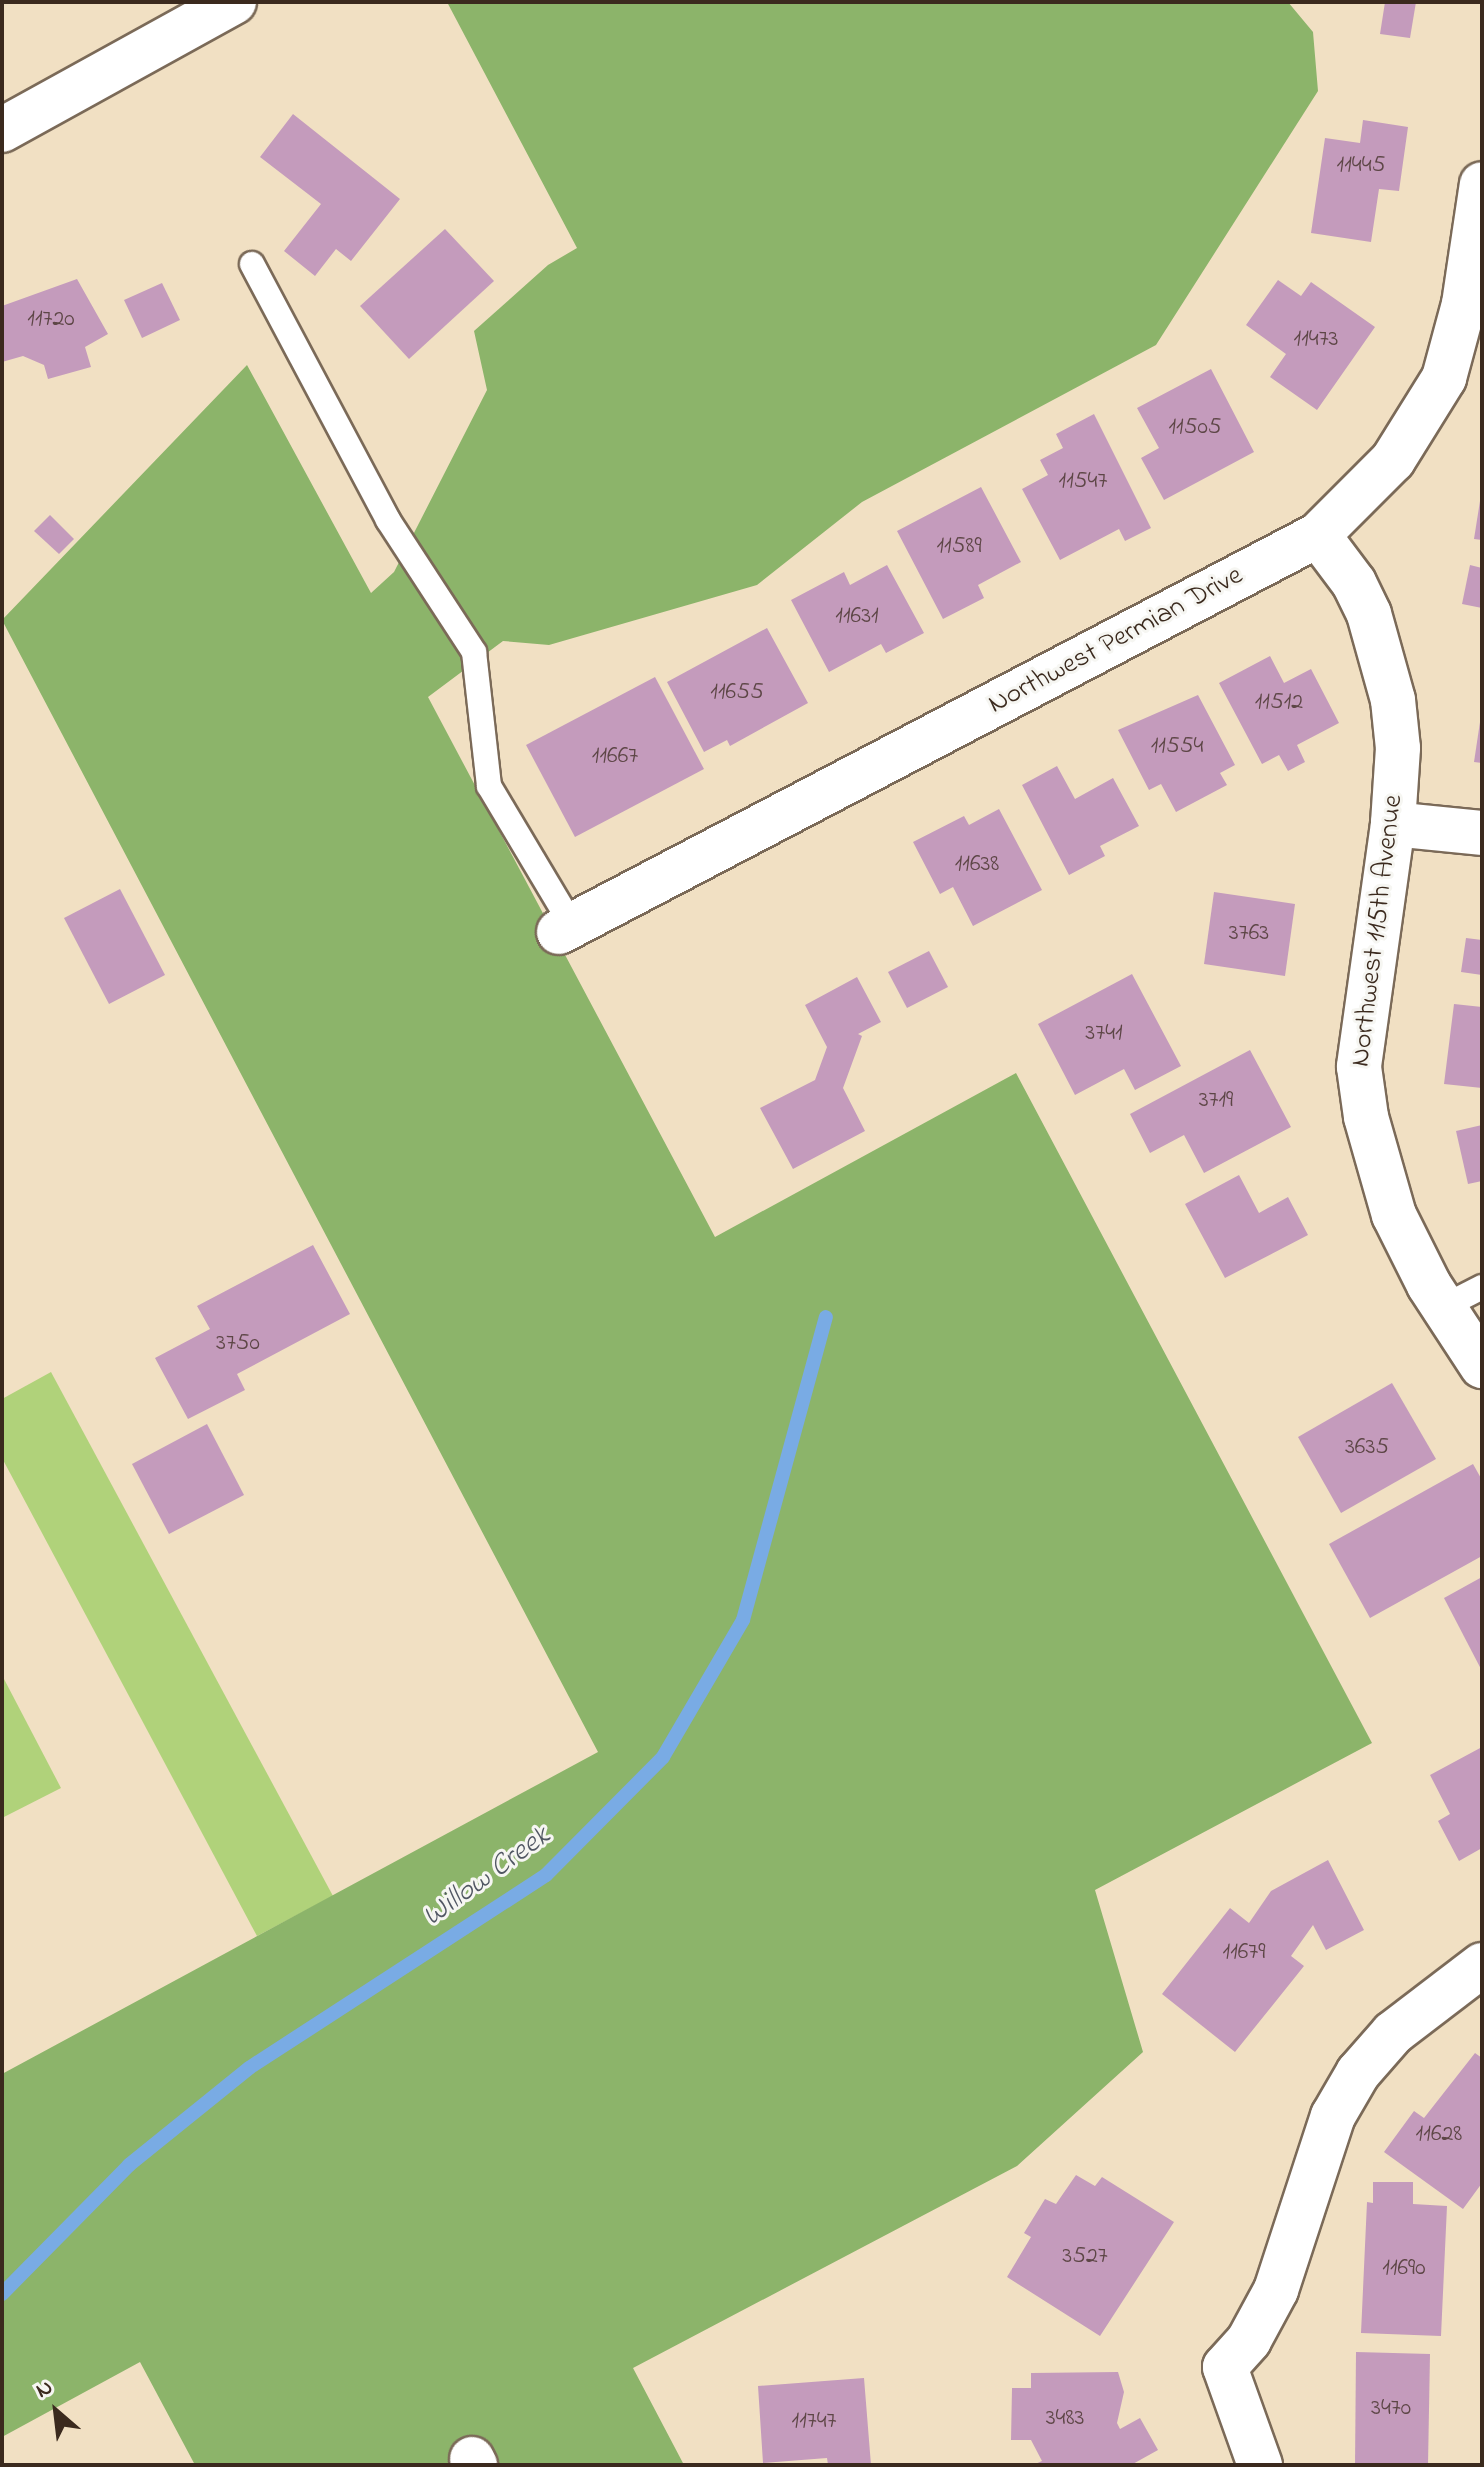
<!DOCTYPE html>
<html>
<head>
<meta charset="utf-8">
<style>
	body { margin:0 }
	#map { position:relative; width:1484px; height:2467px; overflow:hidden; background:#f1e0c3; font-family:"Indie Flower",sans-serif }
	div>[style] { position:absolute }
	.green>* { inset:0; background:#b0d27a }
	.forest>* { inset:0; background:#8cb46a }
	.stream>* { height:14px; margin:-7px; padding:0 7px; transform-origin:7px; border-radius:7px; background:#79abe4 }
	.building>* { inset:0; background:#c49bbc }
	.roads { filter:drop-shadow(2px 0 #7b6a58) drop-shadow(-2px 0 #7b6a58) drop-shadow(0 2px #7b6a58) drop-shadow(0 -2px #7b6a58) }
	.service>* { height:24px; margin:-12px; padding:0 12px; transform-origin:12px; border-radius:12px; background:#fff }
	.minor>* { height:44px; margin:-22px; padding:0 22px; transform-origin:22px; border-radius:22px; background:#fff }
	.tertiary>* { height:44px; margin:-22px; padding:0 22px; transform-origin:22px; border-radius:22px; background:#fff }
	span { translate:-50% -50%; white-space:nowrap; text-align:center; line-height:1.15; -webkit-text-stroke:6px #f6f6f2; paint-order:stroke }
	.number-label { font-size:24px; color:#5d4646 }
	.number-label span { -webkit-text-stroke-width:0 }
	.street-label { font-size:28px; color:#3b2a1e }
	.water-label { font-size:30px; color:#515763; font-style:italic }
	.frame { position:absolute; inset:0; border:4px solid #3b2a1e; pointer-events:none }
	.north { position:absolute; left:16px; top:2371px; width:80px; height:80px; -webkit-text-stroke:6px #f6f6f2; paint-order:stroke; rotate:332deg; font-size:22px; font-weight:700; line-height:32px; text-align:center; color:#3b2a1e }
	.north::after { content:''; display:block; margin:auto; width:28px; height:36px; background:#3b2a1e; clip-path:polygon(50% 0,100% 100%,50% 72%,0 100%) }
</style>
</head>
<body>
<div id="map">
	<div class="green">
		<div style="clip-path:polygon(51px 1372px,333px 1896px,257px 1936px,2px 1458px,2px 1399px)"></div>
		<div style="clip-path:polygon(4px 1679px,61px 1788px,2px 1818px,2px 1680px)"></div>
	</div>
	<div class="forest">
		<div style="clip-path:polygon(447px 2px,1288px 2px,1313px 32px,1318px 91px,1156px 345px,862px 502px,757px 585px,549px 645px,503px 641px,428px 697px,715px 1237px,1016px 1073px,1372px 1743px,1095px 1890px,1143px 2052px,1017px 2166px,633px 2368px,684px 2465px,195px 2465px,140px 2362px,2px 2437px,2px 2074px,598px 1752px,2px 620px,247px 365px,371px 593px,394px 572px,487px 390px,474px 331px,548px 265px,577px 248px)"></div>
	</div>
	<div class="stream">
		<div style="left:2px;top:2294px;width:181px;rotate:-45.4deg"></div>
		<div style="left:129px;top:2165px;width:154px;rotate:-38.9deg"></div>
		<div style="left:249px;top:2068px;width:354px;rotate:-33deg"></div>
		<div style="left:546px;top:1875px;width:166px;rotate:-45.2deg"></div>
		<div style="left:663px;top:1757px;width:159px;rotate:-59.7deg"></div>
		<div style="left:743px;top:1620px;width:314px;rotate:-74.7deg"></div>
	</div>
	<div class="building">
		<div style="clip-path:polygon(1385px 2px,1416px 2px,1410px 38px,1380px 34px)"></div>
		<div style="clip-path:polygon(293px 114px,400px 199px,351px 261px,336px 249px,315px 276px,284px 251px,321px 204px,260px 157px)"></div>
		<div style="clip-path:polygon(1363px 120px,1408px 127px,1399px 191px,1379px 189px,1371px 242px,1311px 233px,1325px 138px,1360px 143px)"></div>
		<div style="clip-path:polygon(445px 229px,494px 281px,409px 359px,360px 306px)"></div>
		<div style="clip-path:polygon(77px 279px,108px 334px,85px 347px,91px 367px,48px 379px,44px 365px,23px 356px,2px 362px,2px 306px)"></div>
		<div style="clip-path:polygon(1278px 280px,1301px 296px,1311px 282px,1375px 327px,1317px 410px,1270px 377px,1286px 354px,1246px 325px)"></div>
		<div style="clip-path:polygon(162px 283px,180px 320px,142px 338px,124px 300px)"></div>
		<div style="clip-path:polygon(1211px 369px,1254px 452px,1164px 500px,1141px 458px,1159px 448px,1137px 408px)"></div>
		<div style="clip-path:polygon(1094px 414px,1151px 528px,1125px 541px,1119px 529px,1060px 560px,1022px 489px,1048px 475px,1040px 460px,1063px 448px,1056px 434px)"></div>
		<div style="clip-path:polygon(981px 487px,1021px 562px,978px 585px,984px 598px,943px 619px,897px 531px)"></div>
		<div style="clip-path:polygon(1480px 501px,1482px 501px,1482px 540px,1474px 539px)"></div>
		<div style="clip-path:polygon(50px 515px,74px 539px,59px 554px,34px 531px)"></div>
		<div style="clip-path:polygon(887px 565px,924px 633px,886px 653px,881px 644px,829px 672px,791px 600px,844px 572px,850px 585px)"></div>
		<div style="clip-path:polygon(1470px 565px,1482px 568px,1482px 608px,1462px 604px)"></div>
		<div style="clip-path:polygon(767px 628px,808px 703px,730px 746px,727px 740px,704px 752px,667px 682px)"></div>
		<div style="clip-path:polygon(1270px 656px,1284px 683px,1311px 669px,1339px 723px,1297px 745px,1305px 762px,1288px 771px,1279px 755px,1262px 764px,1219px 683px)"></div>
		<div style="clip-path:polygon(655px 677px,704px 769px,575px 837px,526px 745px)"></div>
		<div style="clip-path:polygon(1198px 695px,1235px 765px,1220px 773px,1227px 785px,1176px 812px,1161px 784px,1149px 790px,1118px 730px)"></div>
		<div style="clip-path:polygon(1480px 722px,1482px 722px,1482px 763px,1474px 762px)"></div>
		<div style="clip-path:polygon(1057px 766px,1075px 799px,1113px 778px,1139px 826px,1100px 846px,1105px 856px,1069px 875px,1022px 785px)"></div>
		<div style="clip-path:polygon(999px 809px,1042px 890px,973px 926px,953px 887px,940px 894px,913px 842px,964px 816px,969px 825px)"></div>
		<div style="clip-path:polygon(120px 889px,165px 975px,109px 1004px,64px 918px)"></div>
		<div style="clip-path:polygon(1214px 892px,1295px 904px,1285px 976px,1204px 964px)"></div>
		<div style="clip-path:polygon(1466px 938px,1482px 940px,1482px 975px,1461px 972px)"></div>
		<div style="clip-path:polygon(929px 951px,948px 987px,907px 1008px,888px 972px)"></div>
		<div style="clip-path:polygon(1132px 974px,1181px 1066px,1135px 1090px,1124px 1069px,1075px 1095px,1038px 1024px)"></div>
		<div style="clip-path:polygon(857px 977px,881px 1022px,858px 1034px,862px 1036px,843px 1088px,865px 1131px,793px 1169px,760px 1108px,815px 1080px,827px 1047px,805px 1005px)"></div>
		<div style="clip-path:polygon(1454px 1004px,1482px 1007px,1482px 1088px,1444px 1084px)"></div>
		<div style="clip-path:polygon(1250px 1050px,1291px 1127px,1204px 1173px,1184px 1135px,1150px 1153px,1130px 1114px)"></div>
		<div style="clip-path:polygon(1482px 1125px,1482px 1181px,1468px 1184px,1456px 1131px)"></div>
		<div style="clip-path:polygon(1239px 1175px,1259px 1213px,1288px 1197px,1308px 1235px,1225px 1278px,1185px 1204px)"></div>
		<div style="clip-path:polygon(313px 1245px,350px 1314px,237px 1374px,245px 1390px,188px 1419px,155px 1358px,210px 1329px,197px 1306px)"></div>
		<div style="clip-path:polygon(1392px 1383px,1436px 1459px,1341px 1513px,1298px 1437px)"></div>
		<div style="clip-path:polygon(207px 1424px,244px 1495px,169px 1534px,132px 1464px)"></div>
		<div style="clip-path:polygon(1473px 1464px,1482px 1480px,1482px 1556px,1370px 1618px,1329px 1544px)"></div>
		<div style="clip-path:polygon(1482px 1577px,1482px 1671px,1444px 1598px)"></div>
		<div style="clip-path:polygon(1482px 1747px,1482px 1848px,1459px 1861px,1438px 1821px,1450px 1814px,1430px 1775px)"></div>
		<div style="clip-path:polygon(1328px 1860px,1364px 1930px,1326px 1950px,1313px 1925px,1291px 1956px,1304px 1966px,1235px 2052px,1162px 1994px,1230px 1908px,1249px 1923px,1271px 1891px)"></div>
		<div style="clip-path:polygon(1475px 2053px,1482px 2058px,1482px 2183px,1463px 2209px,1384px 2152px,1414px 2111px,1424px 2118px)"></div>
		<div style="clip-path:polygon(1076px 2175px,1095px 2186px,1102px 2177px,1174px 2222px,1100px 2336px,1007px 2277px,1031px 2237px,1024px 2233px,1045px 2199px,1056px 2204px)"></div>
		<div style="clip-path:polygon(1373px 2182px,1413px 2182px,1413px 2204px,1447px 2206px,1441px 2336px,1361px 2333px,1367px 2202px,1373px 2203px)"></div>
		<div style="clip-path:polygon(1356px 2352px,1430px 2354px,1428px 2465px,1355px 2465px)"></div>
		<div style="clip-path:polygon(1118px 2372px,1124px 2392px,1117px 2423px,1120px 2429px,1140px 2418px,1158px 2450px,1131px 2465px,1033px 2465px,1042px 2461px,1031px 2440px,1011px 2440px,1012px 2388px,1031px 2388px,1031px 2373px)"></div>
		<div style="clip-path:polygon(864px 2378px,871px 2465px,828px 2465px,827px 2458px,763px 2463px,758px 2386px)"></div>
	</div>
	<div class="roads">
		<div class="service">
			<div style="left:252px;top:264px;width:290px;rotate:62deg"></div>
			<div style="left:388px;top:520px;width:158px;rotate:56.9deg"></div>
			<div style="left:474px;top:652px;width:135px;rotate:83.6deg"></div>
			<div style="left:489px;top:786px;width:162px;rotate:59.2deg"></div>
			<div style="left:1443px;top:1307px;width:44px;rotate:-27.1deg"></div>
		</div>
		<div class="minor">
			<div style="left:1318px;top:535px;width:60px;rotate:53.1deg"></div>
			<div style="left:1354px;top:583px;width:34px;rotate:64deg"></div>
			<div style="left:1369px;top:614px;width:89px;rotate:74.4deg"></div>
			<div style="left:1393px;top:700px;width:48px;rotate:84.1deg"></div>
			<div style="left:1398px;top:748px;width:76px;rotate:93.8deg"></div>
			<div style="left:1393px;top:824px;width:245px;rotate:98deg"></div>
			<div style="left:1359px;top:1067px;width:50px;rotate:82deg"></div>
			<div style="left:1366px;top:1117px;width:102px;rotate:74.1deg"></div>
			<div style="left:1394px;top:1215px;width:78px;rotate:63.4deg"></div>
			<div style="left:1429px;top:1285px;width:97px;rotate:56.8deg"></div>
			<div style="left:1393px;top:824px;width:89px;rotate:5.8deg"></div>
			<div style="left:559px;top:932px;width:857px;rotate:-27.61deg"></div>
			<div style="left:1318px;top:535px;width:106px;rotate:-45deg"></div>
			<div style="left:1393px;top:460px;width:97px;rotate:-58.1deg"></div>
			<div style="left:1444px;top:378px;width:77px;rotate:-74.9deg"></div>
			<div style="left:1464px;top:304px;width:121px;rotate:-81.5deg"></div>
			<div style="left:472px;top:2459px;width:7px;rotate:63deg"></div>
			<div style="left:1260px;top:2465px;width:104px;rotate:-109.7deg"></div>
			<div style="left:1225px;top:2367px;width:36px;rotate:-48deg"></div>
			<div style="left:1249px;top:2340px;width:57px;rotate:-61.6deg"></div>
			<div style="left:1276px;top:2290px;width:183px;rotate:-71.9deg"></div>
			<div style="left:1333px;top:2116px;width:50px;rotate:-59.8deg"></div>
			<div style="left:1358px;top:2073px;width:53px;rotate:-48.8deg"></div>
			<div style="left:1393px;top:2033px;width:112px;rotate:-37.4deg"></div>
		</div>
		<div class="tertiary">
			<div style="left:2px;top:130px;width:265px;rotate:-28.9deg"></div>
		</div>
	</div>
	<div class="number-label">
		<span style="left:1361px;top:166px">11445</span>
		<span style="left:51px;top:320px">11720</span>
		<span style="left:1316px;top:340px">11473</span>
		<span style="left:1195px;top:428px">11505</span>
		<span style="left:1083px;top:482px">11547</span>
		<span style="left:959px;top:547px">11589</span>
		<span style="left:857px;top:617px">11631</span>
		<span style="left:737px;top:693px">11655</span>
		<span style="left:1279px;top:703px">11512</span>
		<span style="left:1177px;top:747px">11554</span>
		<span style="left:615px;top:757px">11667</span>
		<span style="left:977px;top:865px">11638</span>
		<span style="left:1249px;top:934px">3763</span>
		<span style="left:1104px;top:1034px">3741</span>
		<span style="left:1216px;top:1101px">3719</span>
		<span style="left:238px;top:1344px">3750</span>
		<span style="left:1367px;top:1448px">3635</span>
		<span style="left:1244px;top:1953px">11679</span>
		<span style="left:1439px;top:2135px">11628</span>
		<span style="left:1085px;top:2257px">3527</span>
		<span style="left:1404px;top:2269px">11690</span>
		<span style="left:1391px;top:2409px">3470</span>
		<span style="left:1065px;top:2419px">3483</span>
		<span style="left:814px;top:2422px">11747</span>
	</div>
	<div class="street-label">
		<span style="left:1116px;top:641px;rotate:-28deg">Northwest Permian Drive</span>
		<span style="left:1378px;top:931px;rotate:-83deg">Northwest 115th Avenue</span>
	</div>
	<div class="water-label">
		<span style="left:487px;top:1877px;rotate:-36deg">Willow Creek</span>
	</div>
	<div class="frame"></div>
	<div class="north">N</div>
</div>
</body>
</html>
